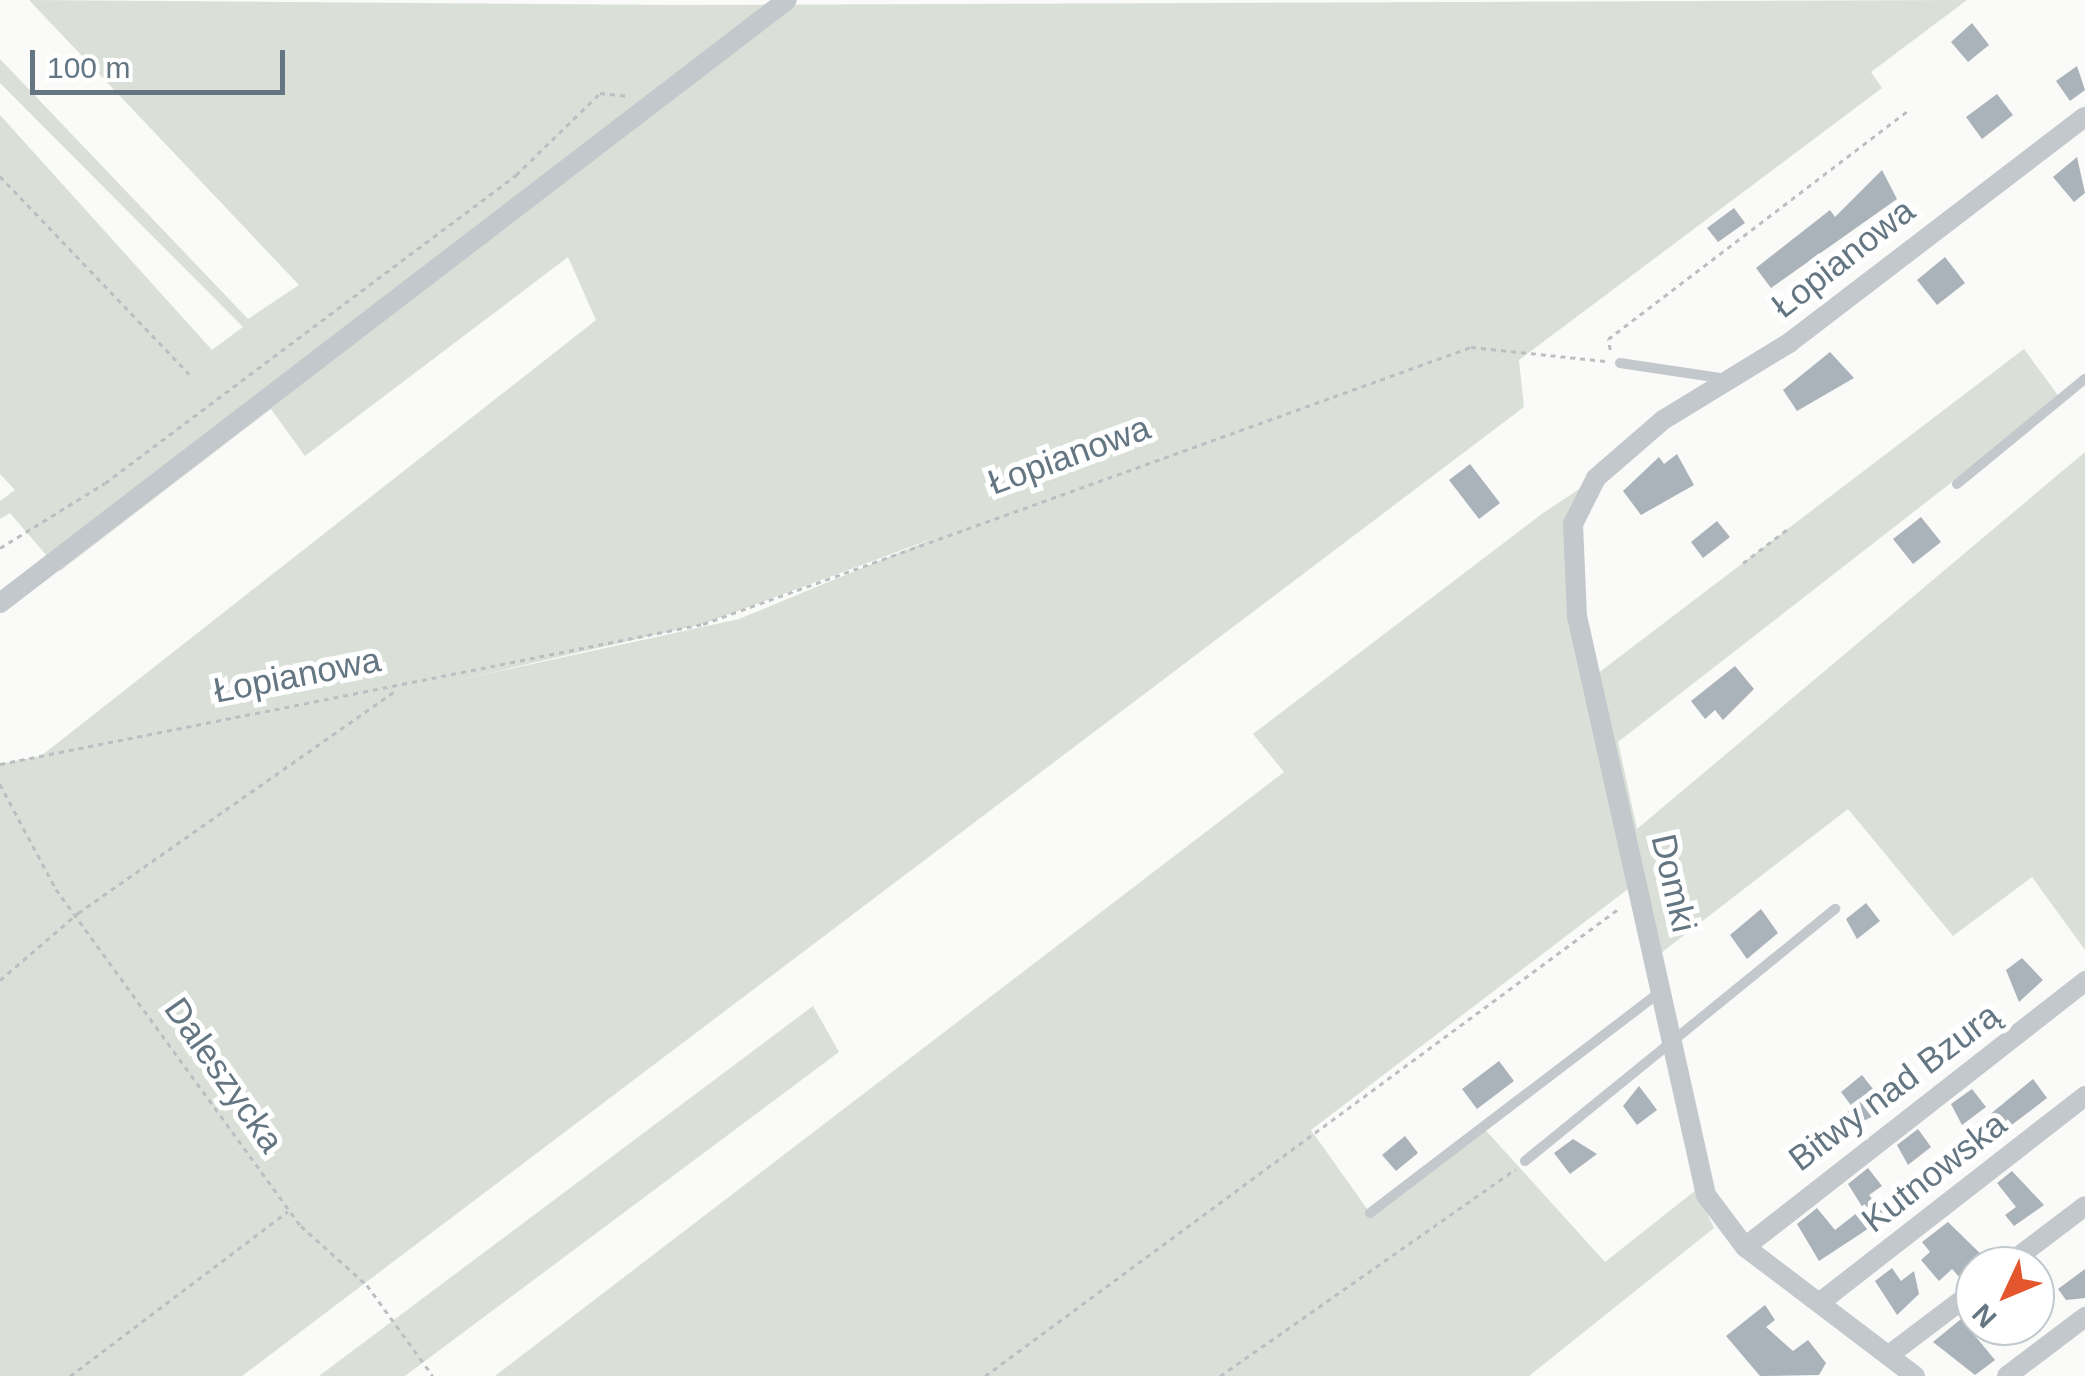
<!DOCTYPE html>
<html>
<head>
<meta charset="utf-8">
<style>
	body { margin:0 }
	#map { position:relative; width:2085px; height:1376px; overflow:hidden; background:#fafaf8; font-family:Arial,sans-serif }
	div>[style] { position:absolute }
	.green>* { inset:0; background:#dadfd7 }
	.building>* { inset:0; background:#aab3b9 }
	.path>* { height:2.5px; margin-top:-1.25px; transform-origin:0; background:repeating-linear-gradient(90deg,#bbbfc2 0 5px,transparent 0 10px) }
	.lane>* { height:10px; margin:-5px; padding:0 5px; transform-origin:5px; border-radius:5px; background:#c3c8cc }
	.street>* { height:20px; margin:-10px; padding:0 10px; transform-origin:10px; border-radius:10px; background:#c3c8cc }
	span { translate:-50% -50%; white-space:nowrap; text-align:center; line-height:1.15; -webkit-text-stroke:10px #fff; paint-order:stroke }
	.street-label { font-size:35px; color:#657683 }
	.north { position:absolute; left:1955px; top:1246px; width:100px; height:100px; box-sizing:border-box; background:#fff; border:2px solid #c1c8cd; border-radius:50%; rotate:226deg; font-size:28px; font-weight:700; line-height:40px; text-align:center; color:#657683 }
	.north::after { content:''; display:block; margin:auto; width:35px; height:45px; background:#e4572e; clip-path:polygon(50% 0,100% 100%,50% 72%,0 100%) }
	.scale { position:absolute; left:30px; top:50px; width:255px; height:45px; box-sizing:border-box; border:5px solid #657683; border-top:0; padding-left:12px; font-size:30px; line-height:35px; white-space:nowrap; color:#657683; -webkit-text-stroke:8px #fff; paint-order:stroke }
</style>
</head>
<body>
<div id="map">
	<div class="green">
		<div style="clip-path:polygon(evenodd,29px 0,675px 5px,1967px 0,1871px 72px,1882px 88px,1519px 360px,1524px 407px,242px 1376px,0 1376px,0 764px,41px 756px,596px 320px,568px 257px,305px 456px,271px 409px,60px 571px,10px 513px,0 519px,0 501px,15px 490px,0 474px,0 115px,212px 350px,243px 327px,0 83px,0 59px,248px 319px,299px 285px,29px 0,937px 537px,739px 619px,445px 683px,703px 624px,937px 537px)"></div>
		<div style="clip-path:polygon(2024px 349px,2060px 398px,1618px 742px,1637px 829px,2085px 452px,2085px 950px,2032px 877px,1953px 936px,1848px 809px,1657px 956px,1632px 886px,1311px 1130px,1370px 1213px,1480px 1124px,1605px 1262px,1696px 1190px,1714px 1228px,1529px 1376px,495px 1376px,1284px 772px,1253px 734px,1543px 513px,1596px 478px,1573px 524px,1593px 677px)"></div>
		<div style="clip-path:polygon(813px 1006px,839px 1052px,405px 1376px,319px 1376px)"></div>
	</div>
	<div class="building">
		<div style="clip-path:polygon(1972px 23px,1989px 45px,1968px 62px,1951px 42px)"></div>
		<div style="clip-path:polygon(2077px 66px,2085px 90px,2070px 101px,2056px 81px)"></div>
		<div style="clip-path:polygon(1997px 94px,2013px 115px,1982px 139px,1966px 117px)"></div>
		<div style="clip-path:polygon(2077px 157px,2085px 193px,2074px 202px,2053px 177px)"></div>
		<div style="clip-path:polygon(1882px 170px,1897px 199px,1771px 288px,1756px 268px,1830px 210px,1835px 217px)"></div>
		<div style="clip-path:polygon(1734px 208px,1745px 223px,1718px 242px,1707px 228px)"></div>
		<div style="clip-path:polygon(1945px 257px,1965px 283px,1937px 305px,1917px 280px)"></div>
		<div style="clip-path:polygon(1830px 352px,1854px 378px,1797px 411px,1783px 390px)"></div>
		<div style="clip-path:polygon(1677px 454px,1694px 485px,1641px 515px,1623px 491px,1659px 457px,1664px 464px)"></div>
		<div style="clip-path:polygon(1470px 464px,1500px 503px,1479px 519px,1449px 480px)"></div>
		<div style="clip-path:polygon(1921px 517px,1941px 542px,1913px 564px,1893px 539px)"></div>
		<div style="clip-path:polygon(1717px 521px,1730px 537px,1703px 558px,1691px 542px)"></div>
		<div style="clip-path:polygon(1735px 666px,1754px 689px,1723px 720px,1715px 710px,1705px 719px,1691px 701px)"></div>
		<div style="clip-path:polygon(1866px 903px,1880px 921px,1857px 939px,1846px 919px)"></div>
		<div style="clip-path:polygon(1761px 909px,1778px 933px,1747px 959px,1730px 935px)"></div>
		<div style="clip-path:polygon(2022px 958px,2043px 980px,2019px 1002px,2006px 970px)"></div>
		<div style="clip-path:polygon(1965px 1020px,1979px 1038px,1935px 1061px,1926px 1050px)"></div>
		<div style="clip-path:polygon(1499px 1061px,1514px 1081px,1477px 1109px,1462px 1089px)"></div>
		<div style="clip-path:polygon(1862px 1075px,1888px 1108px,1847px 1130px,1839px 1118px,1853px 1108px,1841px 1092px)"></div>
		<div style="clip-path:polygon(2033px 1079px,2047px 1098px,2001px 1133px,1988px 1116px)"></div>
		<div style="clip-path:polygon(1639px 1086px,1657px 1110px,1637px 1125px,1623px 1106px)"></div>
		<div style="clip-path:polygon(1972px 1089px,1986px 1107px,1962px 1125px,1951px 1104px)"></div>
		<div style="clip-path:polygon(1918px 1129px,1931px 1147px,1908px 1165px,1897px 1145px)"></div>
		<div style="clip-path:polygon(1405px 1136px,1418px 1153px,1396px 1171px,1382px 1155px)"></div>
		<div style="clip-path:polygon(1573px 1139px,1597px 1154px,1570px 1174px,1554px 1153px)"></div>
		<div style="clip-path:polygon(1868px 1168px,1882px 1186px,1869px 1195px,1886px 1217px,1819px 1261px,1797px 1224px,1817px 1208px,1835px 1230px,1863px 1208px,1848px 1184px)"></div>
		<div style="clip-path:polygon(2012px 1171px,2044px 1205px,2014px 1226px,2005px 1215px,2016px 1207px,1997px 1183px)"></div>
		<div style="clip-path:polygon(1948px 1222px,1987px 1260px,1962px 1280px,1952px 1269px,1939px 1281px,1921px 1260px,1930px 1252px,1922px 1242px)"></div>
		<div style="clip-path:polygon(1892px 1268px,1901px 1281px,1914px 1271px,1919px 1294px,1897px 1315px,1875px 1281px)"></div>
		<div style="clip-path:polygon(2085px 1269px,2085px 1298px,2066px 1300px,2058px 1289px)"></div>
		<div style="clip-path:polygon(1765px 1305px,1775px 1320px,1766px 1327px,1793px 1351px,1808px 1340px,1826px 1363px,1819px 1375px,1760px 1376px,1726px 1336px)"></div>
		<div style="clip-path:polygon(1961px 1319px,1995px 1360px,1975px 1375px,1933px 1342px)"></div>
	</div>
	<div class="path">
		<div style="left:0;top:176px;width:274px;rotate:46.3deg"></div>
		<div style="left:1610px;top:350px;width:11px;rotate:-100deg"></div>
		<div style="left:1608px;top:339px;width:376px;rotate:-37.3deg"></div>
		<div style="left:0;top:548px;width:123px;rotate:-31.8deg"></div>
		<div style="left:105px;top:483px;width:514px;rotate:-36.85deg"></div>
		<div style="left:516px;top:175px;width:117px;rotate:-44.3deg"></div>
		<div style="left:600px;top:93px;width:29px;rotate:6deg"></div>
		<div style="left:1743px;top:563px;width:58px;rotate:-37.3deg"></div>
		<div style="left:0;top:764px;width:717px;rotate:-11.26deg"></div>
		<div style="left:703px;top:624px;width:816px;rotate:-19.83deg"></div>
		<div style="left:1471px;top:347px;width:135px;rotate:6deg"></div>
		<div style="left:0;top:784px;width:119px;rotate:61.9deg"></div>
		<div style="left:56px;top:889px;width:417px;rotate:54deg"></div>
		<div style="left:301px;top:1226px;width:89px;rotate:41.8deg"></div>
		<div style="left:367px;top:1285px;width:112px;rotate:54deg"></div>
		<div style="left:0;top:980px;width:103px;rotate:-40.7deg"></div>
		<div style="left:78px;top:913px;width:386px;rotate:-35deg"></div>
		<div style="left:70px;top:1376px;width:273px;rotate:-37.1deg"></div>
		<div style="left:985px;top:1376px;width:790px;rotate:-36.41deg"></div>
		<div style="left:1220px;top:1376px;width:361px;rotate:-35deg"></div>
	</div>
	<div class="lane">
		<div style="left:1620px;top:363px;width:108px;rotate:8.5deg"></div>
		<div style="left:1957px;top:484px;width:166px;rotate:-39.4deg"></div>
		<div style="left:1525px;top:1161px;width:400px;rotate:-39.1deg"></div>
		<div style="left:1370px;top:1213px;width:363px;rotate:-37.3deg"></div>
	</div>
	<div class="street">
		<div style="left:0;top:603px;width:991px;rotate:-37.46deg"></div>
		<div style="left:1745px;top:1247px;width:432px;rotate:-38deg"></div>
		<div style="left:2006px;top:1266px;width:99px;rotate:-37.2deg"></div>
		<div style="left:1823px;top:1300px;width:332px;rotate:-37.9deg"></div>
		<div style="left:1893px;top:1352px;width:103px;rotate:-37.1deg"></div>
		<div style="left:1915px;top:1376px;width:213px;rotate:-142.8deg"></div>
		<div style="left:1745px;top:1247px;width:65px;rotate:-126.9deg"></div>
		<div style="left:1706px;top:1195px;width:593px;rotate:-102.56deg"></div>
		<div style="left:1577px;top:616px;width:92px;rotate:-92.5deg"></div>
		<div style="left:1573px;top:524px;width:51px;rotate:-63.4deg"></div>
		<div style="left:1596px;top:478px;width:89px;rotate:-40.9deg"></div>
		<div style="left:1663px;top:420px;width:148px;rotate:-31.4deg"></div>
		<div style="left:1789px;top:343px;width:372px;rotate:-37.4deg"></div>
		<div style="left:2007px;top:1376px;width:98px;rotate:-37.1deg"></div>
	</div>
	<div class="street-label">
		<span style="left:1843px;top:258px;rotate:-38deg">Łopianowa</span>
		<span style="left:1069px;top:455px;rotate:-20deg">Łopianowa</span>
		<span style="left:297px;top:675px;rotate:-11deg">Łopianowa</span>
		<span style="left:1674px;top:883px;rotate:77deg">Domki</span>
		<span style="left:224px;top:1075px;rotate:55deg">Daleszycka</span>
		<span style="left:1894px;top:1087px;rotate:-37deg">Bitwy nad Bzurą</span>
		<span style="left:1934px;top:1172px;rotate:-38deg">Kutnowska</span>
	</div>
	<div class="north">N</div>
	<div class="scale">100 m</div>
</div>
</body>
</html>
